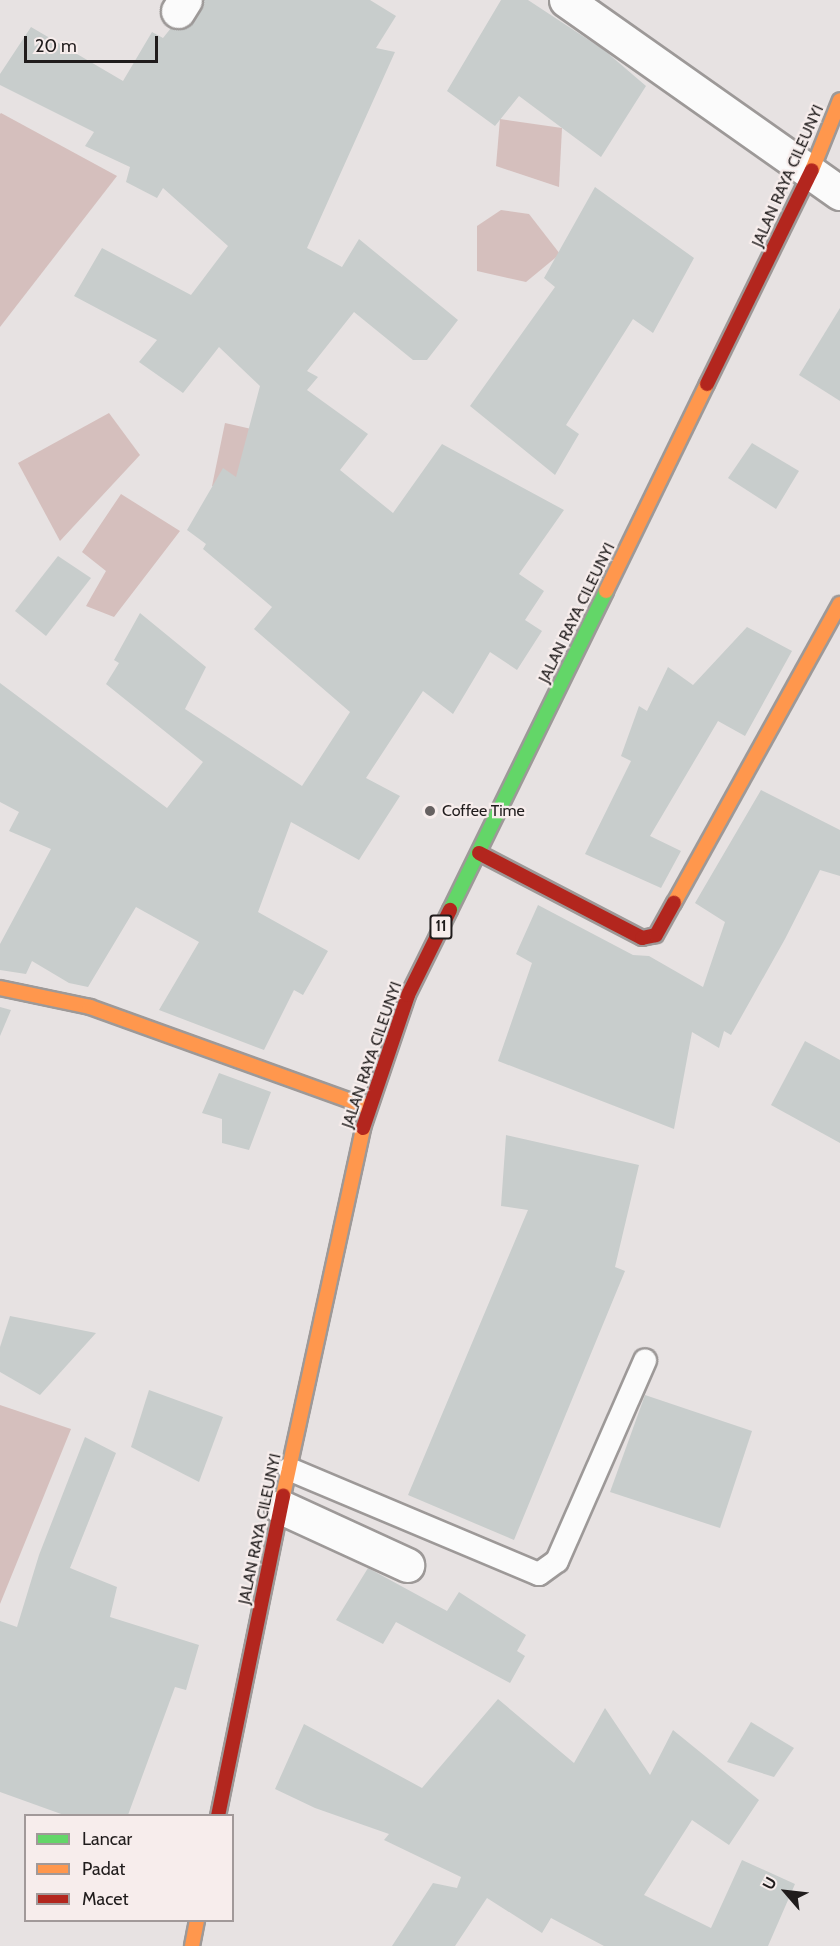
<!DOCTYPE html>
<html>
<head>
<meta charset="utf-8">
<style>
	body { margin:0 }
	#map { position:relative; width:840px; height:1946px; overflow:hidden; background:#e7e2e2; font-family:Cabin,sans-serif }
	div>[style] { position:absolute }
	.forest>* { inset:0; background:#d5bfbd }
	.building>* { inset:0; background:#c8cdcc }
	.roads { filter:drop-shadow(2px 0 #9d9998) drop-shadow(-2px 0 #9d9998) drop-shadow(0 2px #9d9998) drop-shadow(0 -2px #9d9998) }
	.lane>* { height:22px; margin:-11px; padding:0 11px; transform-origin:11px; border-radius:11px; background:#fbfbfb }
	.street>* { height:33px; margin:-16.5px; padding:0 16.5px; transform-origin:16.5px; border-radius:16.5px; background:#fbfbfb }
	.fast>* { height:14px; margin:-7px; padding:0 7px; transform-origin:7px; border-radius:7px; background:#63d668 }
	.slow>* { height:14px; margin:-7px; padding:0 7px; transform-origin:7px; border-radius:7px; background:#ff974d }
	.jam>* { height:14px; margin:-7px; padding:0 7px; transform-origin:7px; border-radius:7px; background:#b3261e }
	.dots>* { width:16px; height:16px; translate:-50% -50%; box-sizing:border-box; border:3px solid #f7edec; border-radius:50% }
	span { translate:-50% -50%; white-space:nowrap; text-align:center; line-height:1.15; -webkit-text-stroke:4.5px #f7edec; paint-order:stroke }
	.shield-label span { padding:2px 4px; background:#f7edec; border:2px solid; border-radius:4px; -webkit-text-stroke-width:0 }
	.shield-label { font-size:15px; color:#201c1c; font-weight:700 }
	.street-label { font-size:16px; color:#201c1c }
	.poi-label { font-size:16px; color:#201c1c }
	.left { translate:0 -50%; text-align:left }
	.legend { position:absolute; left:24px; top:1814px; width:210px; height:108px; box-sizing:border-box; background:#f7edec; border:2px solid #a19999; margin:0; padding:8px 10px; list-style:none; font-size:18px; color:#201c1c }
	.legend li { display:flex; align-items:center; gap:12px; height:30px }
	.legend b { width:30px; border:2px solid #a19999 }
	.north { position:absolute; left:756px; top:1862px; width:60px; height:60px; -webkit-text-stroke:4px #f7edec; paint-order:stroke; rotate:298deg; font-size:16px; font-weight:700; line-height:24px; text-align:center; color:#201c1c }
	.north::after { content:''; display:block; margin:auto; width:21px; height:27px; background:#201c1c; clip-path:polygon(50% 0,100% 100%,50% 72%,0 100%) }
	.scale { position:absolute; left:24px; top:36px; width:134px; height:27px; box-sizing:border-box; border:3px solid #201c1c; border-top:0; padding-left:8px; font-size:18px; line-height:21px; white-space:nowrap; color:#201c1c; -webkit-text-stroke:4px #f7edec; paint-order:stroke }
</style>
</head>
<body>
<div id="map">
	<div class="forest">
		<div style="clip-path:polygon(1px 113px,117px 176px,0 327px,0 114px)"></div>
		<div style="clip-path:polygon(500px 119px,562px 128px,559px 187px,496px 166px)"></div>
		<div style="clip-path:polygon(501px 210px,529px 214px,560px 254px,526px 282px,477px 271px,477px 226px)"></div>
		<div style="clip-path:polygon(109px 413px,140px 455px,60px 541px,18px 463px)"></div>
		<div style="clip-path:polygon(225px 423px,265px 432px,258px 489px,212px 486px)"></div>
		<div style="clip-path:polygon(121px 494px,180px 531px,114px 617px,86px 606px,106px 571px,82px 552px)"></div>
		<div style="clip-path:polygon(0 1405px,71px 1429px,0 1604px)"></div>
	</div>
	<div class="building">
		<div style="clip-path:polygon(204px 0,370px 0,396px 16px,376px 48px,395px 52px,307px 248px,342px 267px,359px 239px,458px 320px,427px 360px,413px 360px,354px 312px,307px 371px,318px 377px,307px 390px,368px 434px,340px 470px,393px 513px,442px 444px,564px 510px,519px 574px,544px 591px,525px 620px,542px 631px,517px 670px,490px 652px,453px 714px,423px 691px,366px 778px,400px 796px,359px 860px,291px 822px,258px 912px,328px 951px,303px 995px,294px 990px,264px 1050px,159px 1010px,199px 942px,136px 907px,88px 987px,69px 983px,32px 961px,26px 974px,0 970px,0 944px,51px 849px,9px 831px,19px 812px,0 802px,0 683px,167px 808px,203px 762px,106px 684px,119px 663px,114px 660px,140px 613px,206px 667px,185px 709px,302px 786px,350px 712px,254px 629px,272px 607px,203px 549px,206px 544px,187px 530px,223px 468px,236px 477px,260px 386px,219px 347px,183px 393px,139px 362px,157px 340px,74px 296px,102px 248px,191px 295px,228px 246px,163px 188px,157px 198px,126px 182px,130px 167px,85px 146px,94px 132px,0 85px,0 74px,31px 27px,123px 81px,152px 32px,163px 38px,171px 28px,187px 27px)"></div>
		<div style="clip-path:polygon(501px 0,528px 0,604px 50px,646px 86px,601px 157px,519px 96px,495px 126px,447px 91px)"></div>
		<div style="clip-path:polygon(595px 187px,694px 258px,653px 333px,633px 319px,566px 425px,579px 434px,555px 475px,470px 406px,555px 287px,544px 278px)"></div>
		<div style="clip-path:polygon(840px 308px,840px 401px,799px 375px)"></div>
		<div style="clip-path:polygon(752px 443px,799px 471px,776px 509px,728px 478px)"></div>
		<div style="clip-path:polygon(58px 556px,91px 578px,46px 636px,15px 611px)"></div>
		<div style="clip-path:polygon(747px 627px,792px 651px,745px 736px,718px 721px,650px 836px,681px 851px,661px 888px,585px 854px,631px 761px,621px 756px,639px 706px,647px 711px,668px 667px,693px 685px)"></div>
		<div style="clip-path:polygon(761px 790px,840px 830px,840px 876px,820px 870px,785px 939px,731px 1035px,724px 1031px,719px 1048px,692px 1032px,674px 1129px,498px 1061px,532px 963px,516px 954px,538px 905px,633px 955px,649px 956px,703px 987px,725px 922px,695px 903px)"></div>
		<div style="clip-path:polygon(0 1007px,11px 1010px,0 1036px)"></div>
		<div style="clip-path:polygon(805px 1041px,840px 1060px,840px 1143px,771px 1105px)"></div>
		<div style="clip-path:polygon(219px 1073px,271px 1092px,249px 1150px,222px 1143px,222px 1119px,202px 1113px)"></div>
		<div style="clip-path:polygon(506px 1135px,639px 1165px,615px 1267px,625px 1271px,514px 1540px,408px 1495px,528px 1210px,501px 1206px)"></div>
		<div style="clip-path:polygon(10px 1316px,96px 1333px,40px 1395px,0 1372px,0 1347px)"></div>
		<div style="clip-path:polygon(149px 1390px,223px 1417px,199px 1482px,131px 1447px)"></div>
		<div style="clip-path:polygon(645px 1395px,752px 1431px,720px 1528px,610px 1492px)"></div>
		<div style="clip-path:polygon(85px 1437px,116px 1453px,70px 1568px,117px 1587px,110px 1617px,199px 1645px,186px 1690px,175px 1687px,128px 1815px,64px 1815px,0 1792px,0 1621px,17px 1627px,39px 1555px)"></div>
		<div style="clip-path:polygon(368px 1568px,447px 1611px,459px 1592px,526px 1635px,517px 1651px,525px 1656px,510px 1683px,396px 1622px,383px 1644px,336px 1620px)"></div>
		<div style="clip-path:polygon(498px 1699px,574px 1763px,605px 1708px,650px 1775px,673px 1730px,759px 1800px,729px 1845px,692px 1820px,644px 1895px,711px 1928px,742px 1860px,795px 1884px,768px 1946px,604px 1946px,551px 1918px,542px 1933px,487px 1898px,455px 1946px,392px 1946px,433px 1883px,457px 1888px,461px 1877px,384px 1840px,389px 1834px,315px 1808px,275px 1789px,304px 1724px,422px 1788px)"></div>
		<div style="clip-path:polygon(751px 1722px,794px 1748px,774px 1777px,727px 1762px)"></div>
	</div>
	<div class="roads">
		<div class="lane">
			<div style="left:289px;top:1469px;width:271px;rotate:22.8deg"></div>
			<div style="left:539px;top:1574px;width:22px;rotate:-36deg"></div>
			<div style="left:557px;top:1561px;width:219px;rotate:-66.3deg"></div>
		</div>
		<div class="street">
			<div style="left:566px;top:0;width:335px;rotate:35.2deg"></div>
			<div style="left:178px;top:11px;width:13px;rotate:-58deg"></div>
			<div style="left:281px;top:1507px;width:139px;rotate:24.7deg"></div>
		</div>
		<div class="fast">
			<div style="left:450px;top:910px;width:355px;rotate:-63.9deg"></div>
		</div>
		<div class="slow">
			<div style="left:812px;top:170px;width:75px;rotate:-68.2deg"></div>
			<div style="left:606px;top:591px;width:230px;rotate:-64deg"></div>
			<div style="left:674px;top:903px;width:342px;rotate:-61deg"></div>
			<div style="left:0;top:988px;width:92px;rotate:11.9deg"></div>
			<div style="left:90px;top:1007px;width:295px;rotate:19.8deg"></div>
			<div style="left:283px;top:1496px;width:377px;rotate:-77.7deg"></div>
			<div style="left:192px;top:1946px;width:26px;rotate:-79deg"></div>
		</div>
		<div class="jam">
			<div style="left:707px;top:384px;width:238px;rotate:-63.9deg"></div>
			<div style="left:479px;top:853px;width:184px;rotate:27.5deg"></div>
			<div style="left:642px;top:938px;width:14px;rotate:-12deg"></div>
			<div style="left:656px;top:935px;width:37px;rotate:-61deg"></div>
			<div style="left:363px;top:1128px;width:140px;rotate:-71.3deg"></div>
			<div style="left:408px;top:995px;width:95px;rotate:-63.7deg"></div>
			<div style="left:218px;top:1816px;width:327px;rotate:-78.5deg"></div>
		</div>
	</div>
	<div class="dots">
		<div style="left:430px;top:811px;background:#666161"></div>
	</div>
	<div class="shield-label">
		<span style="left:441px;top:927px">11</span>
	</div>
	<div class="street-label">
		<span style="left:788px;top:176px;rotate:-66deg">JALAN RAYA CILEUNYI</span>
		<span style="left:577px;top:613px;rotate:-64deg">JALAN RAYA CILEUNYI</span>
		<span style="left:372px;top:1055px;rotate:-71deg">JALAN RAYA CILEUNYI</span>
		<span style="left:260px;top:1529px;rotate:-78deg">JALAN RAYA CILEUNYI</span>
	</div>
	<div class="poi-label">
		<span class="left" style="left:442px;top:811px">Coffee Time</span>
	</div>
	<ul class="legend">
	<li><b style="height:8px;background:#63d668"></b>Lancar</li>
	<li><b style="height:8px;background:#ff974d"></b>Padat</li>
	<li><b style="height:8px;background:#b3261e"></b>Macet</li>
	</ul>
	<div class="north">U</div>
	<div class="scale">20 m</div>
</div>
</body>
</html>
